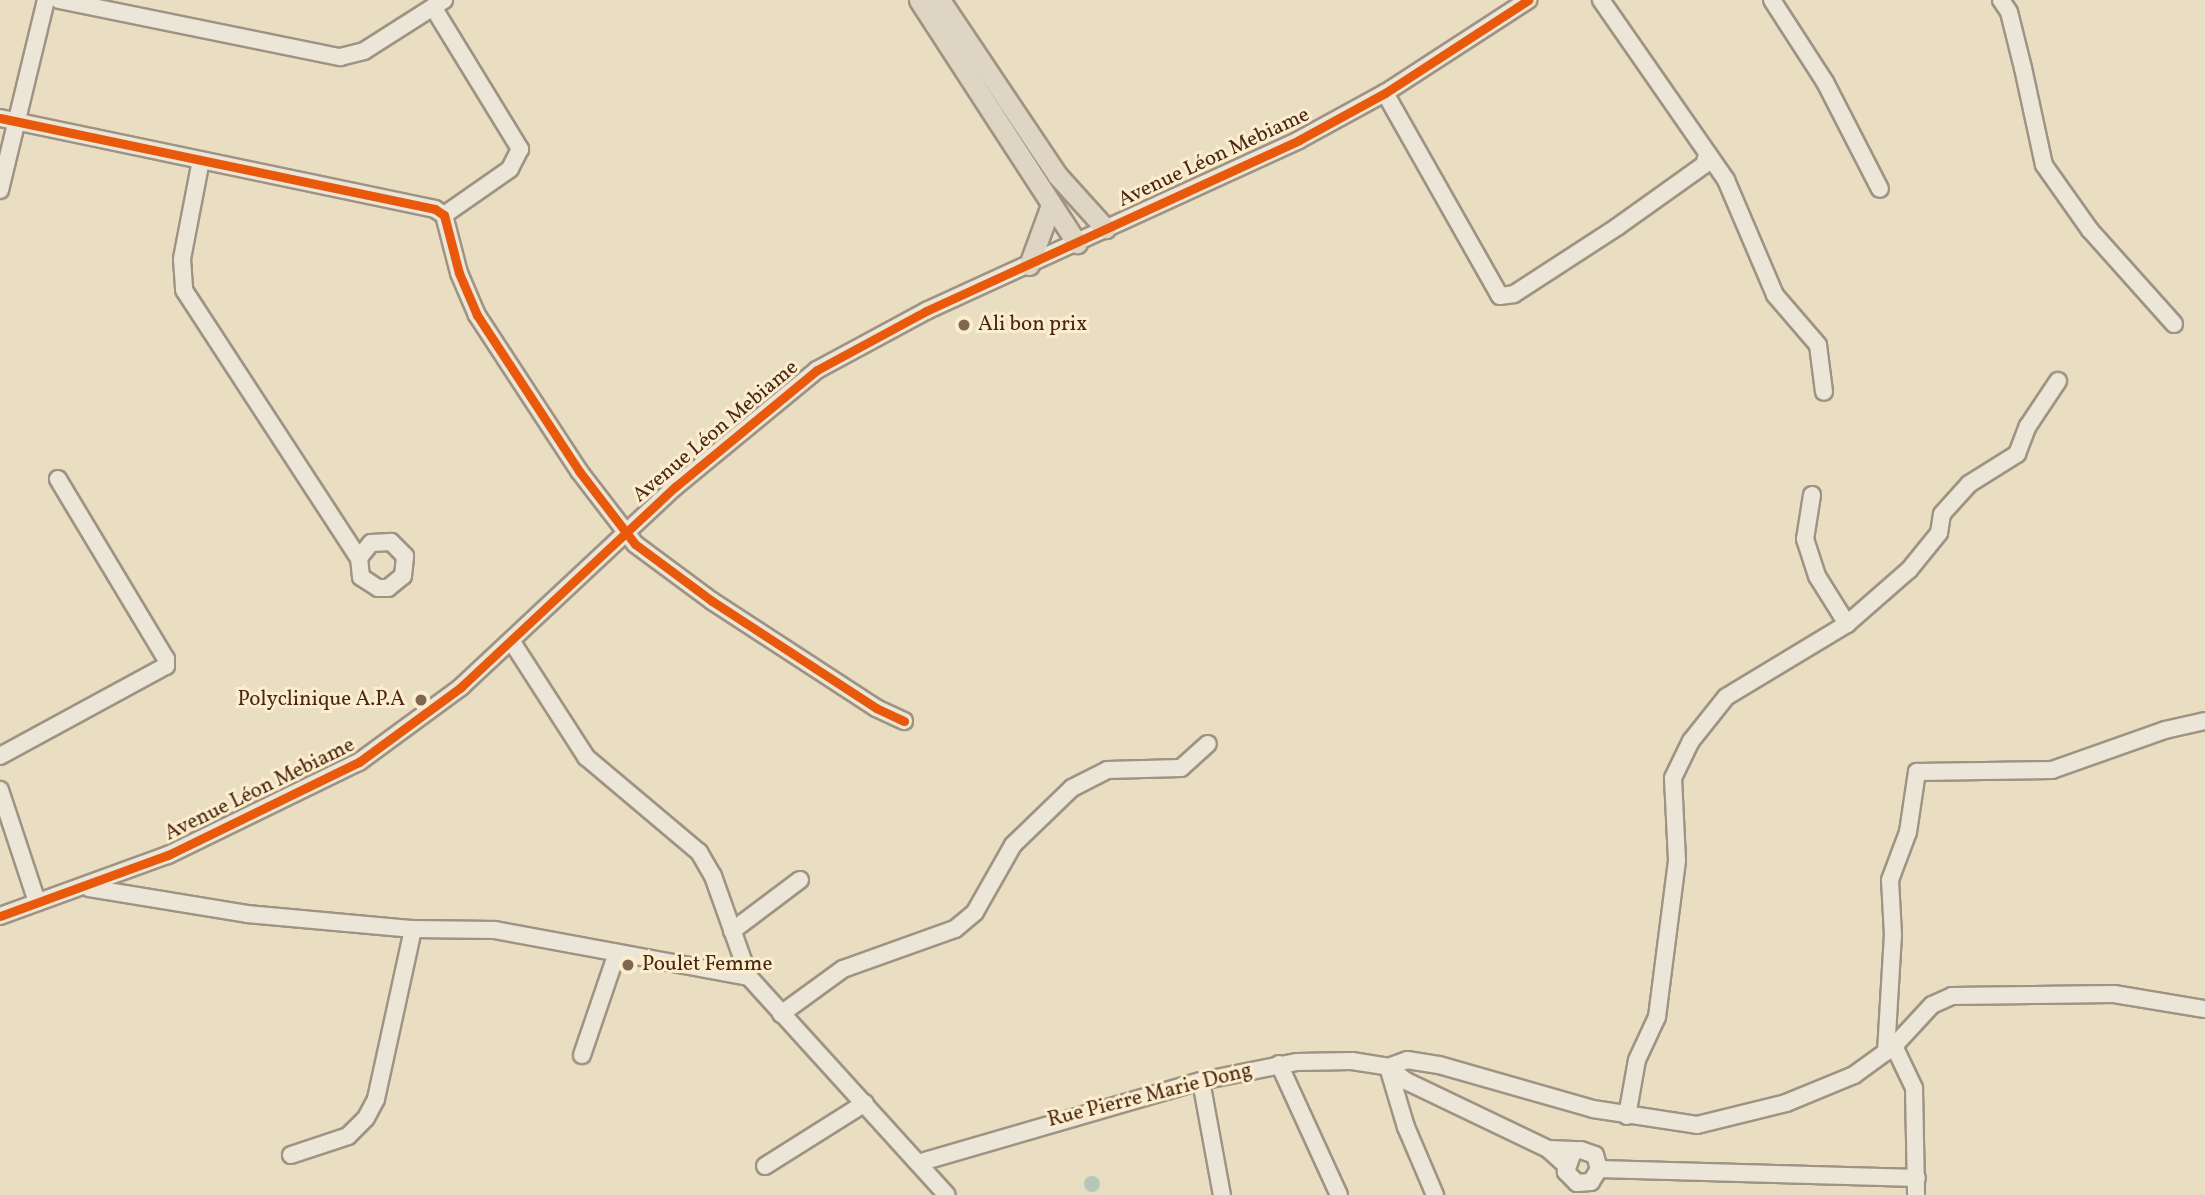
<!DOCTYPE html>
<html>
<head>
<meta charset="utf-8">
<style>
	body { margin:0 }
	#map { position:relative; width:2205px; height:1195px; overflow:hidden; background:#e9ddc2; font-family:Vollkorn,serif }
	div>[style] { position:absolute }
	.water>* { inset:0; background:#b6c7b8 }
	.round { border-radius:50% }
	.roads { filter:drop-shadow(2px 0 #9f9383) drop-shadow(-2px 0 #9f9383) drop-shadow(0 2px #9f9383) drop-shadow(0 -2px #9f9383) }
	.minor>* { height:16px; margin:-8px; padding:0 8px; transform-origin:8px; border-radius:8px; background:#ece6d8 }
	.major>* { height:19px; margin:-9.5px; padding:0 9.5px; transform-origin:9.5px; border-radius:9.5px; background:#dfd5c3 }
	.cycleway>* { height:9px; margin:-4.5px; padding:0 4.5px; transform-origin:4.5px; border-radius:4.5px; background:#e8590c }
	.dots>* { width:19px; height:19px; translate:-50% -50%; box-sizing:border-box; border:4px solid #fcedcc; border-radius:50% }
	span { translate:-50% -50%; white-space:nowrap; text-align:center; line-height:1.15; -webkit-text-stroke:6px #fcedcc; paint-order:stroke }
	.street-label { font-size:21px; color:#492615 }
	.poi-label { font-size:21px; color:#492615 }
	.left { translate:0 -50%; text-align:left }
	.right { translate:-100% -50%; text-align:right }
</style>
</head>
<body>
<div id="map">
	<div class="water">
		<div class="round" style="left:1084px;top:1176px;width:16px;height:16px"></div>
	</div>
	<div class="roads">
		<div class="minor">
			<div style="left:59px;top:0;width:287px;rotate:11.5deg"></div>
			<div style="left:340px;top:57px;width:25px;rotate:-14deg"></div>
			<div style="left:364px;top:51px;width:95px;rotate:-32.5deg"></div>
			<div style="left:1601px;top:0;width:219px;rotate:55.2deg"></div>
			<div style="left:1726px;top:180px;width:125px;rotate:66.9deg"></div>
			<div style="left:1775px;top:295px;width:66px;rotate:49.3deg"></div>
			<div style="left:1818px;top:345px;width:47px;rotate:82.7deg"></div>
			<div style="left:1772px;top:0;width:98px;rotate:57.1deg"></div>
			<div style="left:1825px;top:82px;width:120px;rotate:62.8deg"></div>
			<div style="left:2001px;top:0;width:14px;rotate:56deg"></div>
			<div style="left:2009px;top:12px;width:58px;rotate:76deg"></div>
			<div style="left:2023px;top:68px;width:99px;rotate:77.8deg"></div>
			<div style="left:2044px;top:165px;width:80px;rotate:54.7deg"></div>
			<div style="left:2090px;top:230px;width:126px;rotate:48.2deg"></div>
			<div style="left:433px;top:7px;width:167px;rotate:58.5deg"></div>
			<div style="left:520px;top:149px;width:22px;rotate:117deg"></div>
			<div style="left:510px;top:169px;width:80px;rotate:145.1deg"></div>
			<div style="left:1385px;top:93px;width:233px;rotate:60.5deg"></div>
			<div style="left:1500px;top:296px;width:14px;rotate:-8deg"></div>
			<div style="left:1514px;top:294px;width:123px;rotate:-33deg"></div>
			<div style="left:1617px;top:227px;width:107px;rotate:-35.5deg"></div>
			<div style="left:1704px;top:165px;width:10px;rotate:-73deg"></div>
			<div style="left:0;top:118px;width:444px;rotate:11.8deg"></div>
			<div style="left:435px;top:209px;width:11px;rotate:34deg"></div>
			<div style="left:444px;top:215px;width:60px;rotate:75.5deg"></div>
			<div style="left:459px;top:273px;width:46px;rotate:66.8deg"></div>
			<div style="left:477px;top:315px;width:186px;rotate:56.8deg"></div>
			<div style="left:579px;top:471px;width:92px;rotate:52.5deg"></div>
			<div style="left:635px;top:544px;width:96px;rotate:36.5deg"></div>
			<div style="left:712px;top:601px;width:196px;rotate:33.1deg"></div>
			<div style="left:876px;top:708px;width:31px;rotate:25deg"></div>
			<div style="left:201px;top:160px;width:101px;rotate:100.9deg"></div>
			<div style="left:182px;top:259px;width:31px;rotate:86deg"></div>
			<div style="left:184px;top:290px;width:320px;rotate:56.9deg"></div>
			<div style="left:359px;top:558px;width:19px;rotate:84deg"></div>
			<div style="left:361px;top:577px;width:20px;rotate:33deg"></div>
			<div style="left:378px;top:588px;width:10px"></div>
			<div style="left:388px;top:588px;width:19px;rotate:-39deg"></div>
			<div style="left:403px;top:576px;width:20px;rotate:-84deg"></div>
			<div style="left:405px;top:556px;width:20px;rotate:-135deg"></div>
			<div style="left:391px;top:542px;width:20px;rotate:177deg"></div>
			<div style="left:371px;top:543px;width:19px;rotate:129deg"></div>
			<div style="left:0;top:190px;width:195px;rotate:-76.4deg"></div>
			<div style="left:1812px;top:495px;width:45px;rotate:99deg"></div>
			<div style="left:1805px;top:539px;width:39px;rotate:72deg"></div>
			<div style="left:1817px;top:576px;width:57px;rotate:58deg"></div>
			<div style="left:512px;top:642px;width:137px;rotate:57.2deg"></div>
			<div style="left:586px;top:757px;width:148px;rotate:40.1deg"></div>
			<div style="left:699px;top:852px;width:28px;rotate:60deg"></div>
			<div style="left:713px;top:876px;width:107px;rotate:70.4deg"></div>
			<div style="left:749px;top:977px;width:294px;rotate:47.8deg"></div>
			<div style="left:0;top:756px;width:189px;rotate:-28.5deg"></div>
			<div style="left:166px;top:666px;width:7px;rotate:-90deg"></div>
			<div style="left:166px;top:659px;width:210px;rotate:-121deg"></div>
			<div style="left:0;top:790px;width:118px;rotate:71.7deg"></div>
			<div style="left:89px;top:888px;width:160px;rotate:9.3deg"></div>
			<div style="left:247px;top:914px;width:167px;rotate:5.2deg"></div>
			<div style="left:413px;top:929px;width:82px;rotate:0.7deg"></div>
			<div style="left:495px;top:930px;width:258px;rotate:10.5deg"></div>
			<div style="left:0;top:916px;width:179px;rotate:-20deg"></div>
			<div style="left:168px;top:855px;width:212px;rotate:-26deg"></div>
			<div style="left:359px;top:762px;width:127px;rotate:-36.3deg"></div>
			<div style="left:461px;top:687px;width:293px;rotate:-43.1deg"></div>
			<div style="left:675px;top:487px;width:184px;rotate:-39.5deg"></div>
			<div style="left:817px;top:370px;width:124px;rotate:-28.4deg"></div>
			<div style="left:926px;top:311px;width:410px;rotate:-24.6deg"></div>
			<div style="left:1299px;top:140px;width:98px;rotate:-28.7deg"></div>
			<div style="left:1385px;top:93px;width:171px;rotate:-33deg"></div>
			<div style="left:732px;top:931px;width:85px;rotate:-36.9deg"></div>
			<div style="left:781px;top:1014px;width:77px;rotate:-36deg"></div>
			<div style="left:843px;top:969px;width:119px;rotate:-19.7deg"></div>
			<div style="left:955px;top:929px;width:26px;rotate:-40deg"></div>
			<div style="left:975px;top:912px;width:77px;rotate:-60.4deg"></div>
			<div style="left:1013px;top:845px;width:82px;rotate:-44deg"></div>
			<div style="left:1072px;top:788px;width:39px;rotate:-27deg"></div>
			<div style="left:1107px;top:770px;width:74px;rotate:-1.5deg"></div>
			<div style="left:1181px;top:768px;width:36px;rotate:-42deg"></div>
			<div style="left:1894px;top:1046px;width:47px;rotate:64.5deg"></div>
			<div style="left:1914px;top:1088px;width:107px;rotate:88.9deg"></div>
			<div style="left:1886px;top:1052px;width:117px;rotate:-86.6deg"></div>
			<div style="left:1893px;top:935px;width:55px;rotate:-93.1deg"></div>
			<div style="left:1890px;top:880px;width:51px;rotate:-69.4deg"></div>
			<div style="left:1908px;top:832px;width:61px;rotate:-81.5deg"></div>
			<div style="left:1917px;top:772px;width:135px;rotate:-0.8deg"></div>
			<div style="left:2052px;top:770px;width:120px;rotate:-19.5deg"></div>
			<div style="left:2165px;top:730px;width:41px;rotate:-12.7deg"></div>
			<div style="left:582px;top:1055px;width:108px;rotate:-71.1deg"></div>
			<div style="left:1279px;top:1064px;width:144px;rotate:65.4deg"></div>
			<div style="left:1388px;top:1067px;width:20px;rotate:-20deg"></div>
			<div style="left:1407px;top:1060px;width:32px;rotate:9deg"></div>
			<div style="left:1439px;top:1065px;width:160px;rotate:15.9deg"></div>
			<div style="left:1593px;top:1109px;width:105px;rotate:8.7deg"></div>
			<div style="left:1697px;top:1125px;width:92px;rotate:-13.9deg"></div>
			<div style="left:1786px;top:1103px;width:74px;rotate:-22.4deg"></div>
			<div style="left:1854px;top:1075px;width:49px;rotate:-35.9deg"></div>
			<div style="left:1894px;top:1046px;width:56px;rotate:-47.2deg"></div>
			<div style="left:1932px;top:1005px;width:22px;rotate:-24deg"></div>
			<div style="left:1952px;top:996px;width:162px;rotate:-0.7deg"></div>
			<div style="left:2114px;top:994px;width:92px;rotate:9.4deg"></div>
			<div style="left:1388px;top:1067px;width:63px;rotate:73.3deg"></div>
			<div style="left:1406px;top:1127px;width:74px;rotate:66.9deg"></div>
			<div style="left:1201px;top:1081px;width:116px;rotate:79.6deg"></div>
			<div style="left:1627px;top:1116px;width:57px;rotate:-79.9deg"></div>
			<div style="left:1637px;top:1060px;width:47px;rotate:-65.1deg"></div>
			<div style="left:1657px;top:1017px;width:158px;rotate:-82.7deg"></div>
			<div style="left:1677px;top:860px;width:82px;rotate:-92.8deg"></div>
			<div style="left:1673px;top:778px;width:41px;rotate:-64.1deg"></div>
			<div style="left:1691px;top:741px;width:56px;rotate:-51.5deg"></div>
			<div style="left:1726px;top:697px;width:141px;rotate:-31.1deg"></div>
			<div style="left:1847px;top:624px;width:82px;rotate:-41.1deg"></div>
			<div style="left:1909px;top:570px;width:48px;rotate:-51deg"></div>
			<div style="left:1939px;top:533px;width:19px;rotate:-81deg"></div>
			<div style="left:1942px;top:514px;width:40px;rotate:-48deg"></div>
			<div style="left:1969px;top:484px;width:57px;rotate:-32deg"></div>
			<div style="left:2017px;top:454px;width:30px;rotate:-69deg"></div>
			<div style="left:2028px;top:426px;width:54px;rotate:-56.3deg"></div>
			<div style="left:1548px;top:1149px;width:33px;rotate:2deg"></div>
			<div style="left:1581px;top:1150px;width:15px;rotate:20deg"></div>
			<div style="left:1595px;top:1155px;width:15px;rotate:74deg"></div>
			<div style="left:1599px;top:1169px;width:15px;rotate:122deg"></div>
			<div style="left:1591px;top:1182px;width:14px;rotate:176deg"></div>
			<div style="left:1577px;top:1183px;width:16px;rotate:-135deg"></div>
			<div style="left:1566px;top:1172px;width:21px;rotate:-71deg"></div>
			<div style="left:291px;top:1155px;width:60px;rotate:-18.4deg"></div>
			<div style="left:348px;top:1136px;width:25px;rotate:-45deg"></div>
			<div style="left:366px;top:1118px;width:21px;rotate:-62deg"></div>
			<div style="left:376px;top:1099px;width:174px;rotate:-77.7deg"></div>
			<div style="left:918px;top:1163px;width:295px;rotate:-16.2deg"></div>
			<div style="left:1201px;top:1081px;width:98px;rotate:-11.2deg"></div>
			<div style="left:1297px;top:1062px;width:55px;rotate:-1deg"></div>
			<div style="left:1352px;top:1061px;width:36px;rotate:9deg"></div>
			<div style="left:1388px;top:1067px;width:23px;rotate:38deg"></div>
			<div style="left:1406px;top:1081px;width:157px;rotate:25.6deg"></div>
			<div style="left:1548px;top:1149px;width:24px;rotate:42deg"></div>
			<div style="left:765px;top:1166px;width:118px;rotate:-32.2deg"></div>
			<div style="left:1599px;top:1169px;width:318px;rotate:1.6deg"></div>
		</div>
		<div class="major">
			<div style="left:919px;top:0;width:290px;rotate:57deg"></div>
			<div style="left:940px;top:0;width:211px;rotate:56.2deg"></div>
			<div style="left:1057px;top:175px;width:72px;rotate:47.8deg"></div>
			<div style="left:1029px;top:265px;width:64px;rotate:-69.9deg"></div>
		</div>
	</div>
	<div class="cycleway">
		<div style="left:0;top:118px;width:444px;rotate:11.8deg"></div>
		<div style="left:435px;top:209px;width:11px;rotate:34deg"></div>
		<div style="left:444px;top:215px;width:60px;rotate:75.5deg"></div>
		<div style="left:459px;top:273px;width:46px;rotate:66.8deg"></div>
		<div style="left:477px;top:315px;width:186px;rotate:56.8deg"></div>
		<div style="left:579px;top:471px;width:92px;rotate:52.5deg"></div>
		<div style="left:635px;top:544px;width:96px;rotate:36.5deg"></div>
		<div style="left:712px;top:601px;width:196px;rotate:33.1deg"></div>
		<div style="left:876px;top:708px;width:31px;rotate:25deg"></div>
		<div style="left:0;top:916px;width:179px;rotate:-20deg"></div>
		<div style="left:168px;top:855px;width:212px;rotate:-26deg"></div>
		<div style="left:359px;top:762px;width:127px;rotate:-36.3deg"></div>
		<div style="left:461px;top:687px;width:293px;rotate:-43.1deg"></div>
		<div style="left:675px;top:487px;width:184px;rotate:-39.5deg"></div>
		<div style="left:817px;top:370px;width:124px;rotate:-28.4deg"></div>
		<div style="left:926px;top:311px;width:410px;rotate:-24.6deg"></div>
		<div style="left:1299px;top:140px;width:98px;rotate:-28.7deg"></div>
		<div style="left:1385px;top:93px;width:171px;rotate:-33deg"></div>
	</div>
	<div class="dots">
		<div style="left:964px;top:325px;background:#816652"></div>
		<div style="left:421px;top:700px;background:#816652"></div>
		<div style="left:628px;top:965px;background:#816652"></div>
	</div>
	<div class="street-label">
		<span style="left:1214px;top:158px;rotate:-25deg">Avenue Léon Mebiame</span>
		<span style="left:716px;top:432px;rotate:-40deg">Avenue Léon Mebiame</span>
		<span style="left:260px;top:790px;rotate:-26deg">Avenue Léon Mebiame</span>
		<span style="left:1150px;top:1096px;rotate:-14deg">Rue Pierre Marie Dong</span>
	</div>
	<div class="poi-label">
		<span class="left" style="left:978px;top:325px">Ali bon prix</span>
		<span class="right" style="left:405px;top:700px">Polyclinique A.P.A</span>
		<span class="left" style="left:642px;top:965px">Poulet Femme</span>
	</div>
</div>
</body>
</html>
